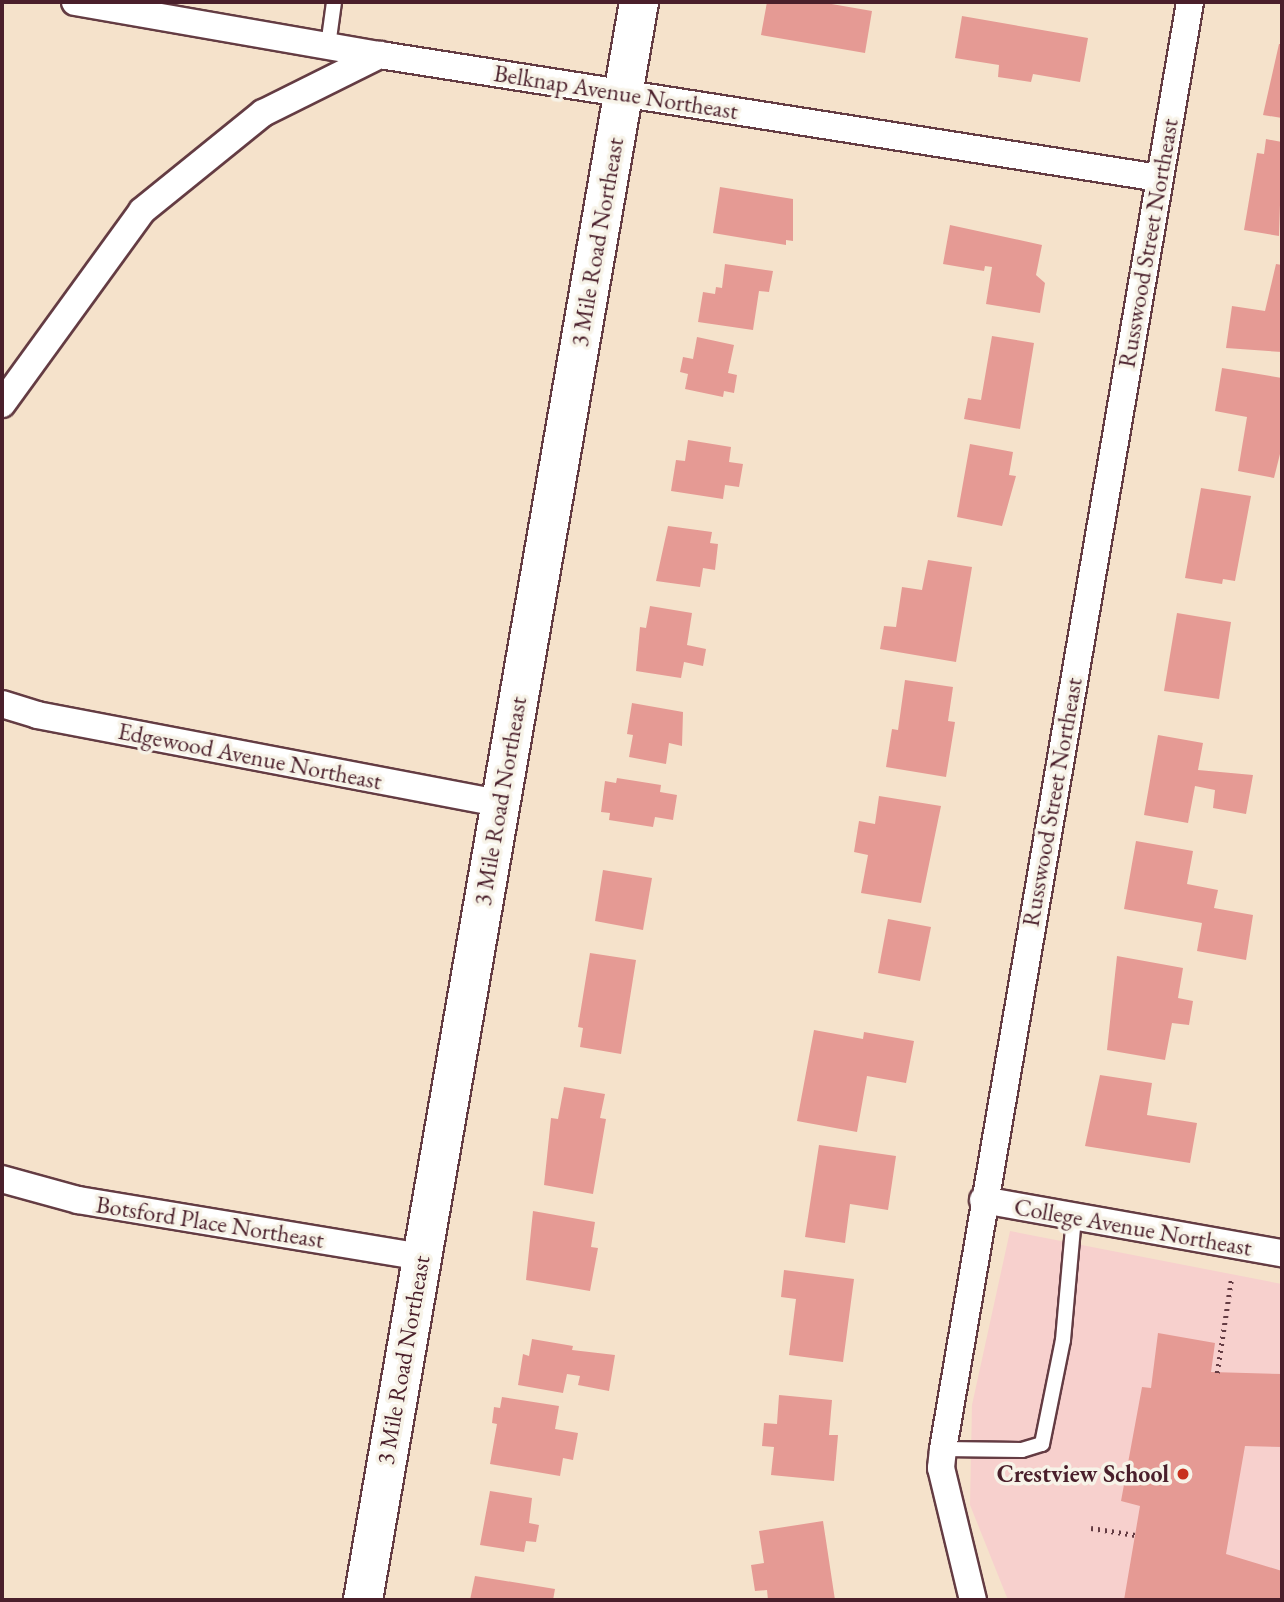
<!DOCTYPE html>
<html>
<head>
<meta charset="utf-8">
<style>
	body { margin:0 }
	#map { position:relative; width:1284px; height:1602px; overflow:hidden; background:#f5e2cb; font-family:"EB Garamond",serif }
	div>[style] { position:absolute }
	.built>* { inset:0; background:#f7d0cd }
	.building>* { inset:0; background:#e59a94 }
	.path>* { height:4.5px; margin-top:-2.25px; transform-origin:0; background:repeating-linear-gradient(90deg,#643c43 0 2px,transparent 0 7px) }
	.roads { filter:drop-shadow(2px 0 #643c43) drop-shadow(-2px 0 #643c43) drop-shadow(0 2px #643c43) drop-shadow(0 -2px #643c43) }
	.service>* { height:14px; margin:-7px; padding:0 7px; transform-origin:7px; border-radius:7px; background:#fff }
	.minor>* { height:26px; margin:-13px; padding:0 13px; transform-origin:13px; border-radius:13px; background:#fff }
	.secondary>* { height:38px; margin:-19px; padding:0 19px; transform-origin:19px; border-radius:19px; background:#fff }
	.dots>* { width:19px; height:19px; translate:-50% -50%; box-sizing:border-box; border:4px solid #f7f3e8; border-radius:50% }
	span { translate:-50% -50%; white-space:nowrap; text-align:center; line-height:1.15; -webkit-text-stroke:7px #f7f3e8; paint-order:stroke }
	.street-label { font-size:24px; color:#4a1f2b }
	.poi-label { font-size:24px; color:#4a1f2b; font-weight:700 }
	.right { translate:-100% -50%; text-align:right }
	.frame { position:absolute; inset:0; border:4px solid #4a1f2b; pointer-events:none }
</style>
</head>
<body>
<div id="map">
	<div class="built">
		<div style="clip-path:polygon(1010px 1231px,1282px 1284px,1282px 1600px,1008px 1600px,970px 1505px,972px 1405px)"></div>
	</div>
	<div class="building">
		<div style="clip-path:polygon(767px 2px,820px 2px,872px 11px,865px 53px,761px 35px)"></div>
		<div style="clip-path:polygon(962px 16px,1088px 38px,1080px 82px,1033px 74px,1031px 82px,998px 77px,999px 65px,955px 58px)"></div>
		<div style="clip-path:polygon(1279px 44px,1282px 44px,1282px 118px,1263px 115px)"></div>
		<div style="clip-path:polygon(1266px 139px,1282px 142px,1279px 236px,1244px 230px,1257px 153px,1264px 154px)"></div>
		<div style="clip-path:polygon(720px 187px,793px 199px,793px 241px,786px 240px,786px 245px,713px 233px)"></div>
		<div style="clip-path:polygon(950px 225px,1042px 245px,1036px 275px,1045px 283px,1040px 313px,986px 304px,992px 267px,985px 266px,984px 271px,943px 264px)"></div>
		<div style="clip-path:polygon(725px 264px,773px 271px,769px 292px,759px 291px,753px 330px,698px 322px,703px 292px,715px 294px,716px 287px,722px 288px)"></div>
		<div style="clip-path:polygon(1276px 264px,1282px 265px,1282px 352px,1226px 348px,1232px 306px,1265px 311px)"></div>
		<div style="clip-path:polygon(992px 336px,1034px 343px,1020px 429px,964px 419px,968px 398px,981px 400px)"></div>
		<div style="clip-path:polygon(697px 337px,734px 345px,728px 373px,737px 375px,734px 393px,724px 391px,723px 397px,685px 389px,688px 374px,680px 372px,683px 357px,693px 359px)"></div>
		<div style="clip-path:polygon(1222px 368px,1282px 378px,1282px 446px,1274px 478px,1238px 471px,1247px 417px,1215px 411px)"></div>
		<div style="clip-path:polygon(688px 440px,731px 447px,729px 462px,743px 464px,739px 487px,725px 485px,723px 499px,671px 491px,676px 460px,685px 461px)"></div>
		<div style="clip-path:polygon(970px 444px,1013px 452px,1009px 475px,1016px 476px,1002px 526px,957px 517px)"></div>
		<div style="clip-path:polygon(1201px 488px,1251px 496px,1235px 581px,1223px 579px,1222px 584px,1185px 578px)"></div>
		<div style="clip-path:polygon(668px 526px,712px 532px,710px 543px,718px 544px,715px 570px,703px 568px,700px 587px,656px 581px)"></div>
		<div style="clip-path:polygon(928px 560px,972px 567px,956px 662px,880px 649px,884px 626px,896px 627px,902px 587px,922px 590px)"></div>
		<div style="clip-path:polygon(650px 606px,692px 613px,687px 645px,706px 649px,703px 666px,684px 662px,681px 678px,636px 671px,640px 627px,646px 628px)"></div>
		<div style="clip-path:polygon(1177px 613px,1231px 622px,1219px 699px,1164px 691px)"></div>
		<div style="clip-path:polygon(905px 680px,953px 687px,948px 721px,955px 722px,946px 777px,886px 767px,892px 729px,898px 730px)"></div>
		<div style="clip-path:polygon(632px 703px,683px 712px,682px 746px,669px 743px,666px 764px,629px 757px,633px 735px,627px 734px)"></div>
		<div style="clip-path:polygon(1158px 735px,1203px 743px,1198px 770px,1253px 775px,1246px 814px,1213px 808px,1215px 790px,1195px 786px,1188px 823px,1144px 815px)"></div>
		<div style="clip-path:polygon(617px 778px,661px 785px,660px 792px,677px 795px,673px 820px,655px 817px,653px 827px,609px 820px,610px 813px,601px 812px,605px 781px,616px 783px)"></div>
		<div style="clip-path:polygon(879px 796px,941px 806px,921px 903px,861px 893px,868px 855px,854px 852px,859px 821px,875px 824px)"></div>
		<div style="clip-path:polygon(1136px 841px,1193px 851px,1187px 884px,1218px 890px,1214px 908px,1253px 915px,1246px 960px,1197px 951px,1202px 923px,1124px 909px)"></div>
		<div style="clip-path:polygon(603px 870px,652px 878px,643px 930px,595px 921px)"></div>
		<div style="clip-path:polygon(888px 919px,931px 927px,920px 981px,878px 973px)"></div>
		<div style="clip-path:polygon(590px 953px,636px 960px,621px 1054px,580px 1047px,583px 1028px,578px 1027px)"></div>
		<div style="clip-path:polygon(1117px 956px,1183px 968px,1178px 998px,1193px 1001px,1189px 1025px,1172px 1023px,1165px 1060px,1107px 1050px)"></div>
		<div style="clip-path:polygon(814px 1030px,863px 1039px,864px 1032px,914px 1041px,906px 1083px,867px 1076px,857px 1132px,797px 1121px)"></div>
		<div style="clip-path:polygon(1100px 1075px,1152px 1083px,1147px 1115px,1197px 1123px,1190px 1163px,1085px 1146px)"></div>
		<div style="clip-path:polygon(564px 1087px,605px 1094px,600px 1118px,606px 1119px,593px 1194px,544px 1185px,551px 1118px,558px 1119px)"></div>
		<div style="clip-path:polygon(819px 1145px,896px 1156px,888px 1210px,850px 1204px,845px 1243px,805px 1237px)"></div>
		<div style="clip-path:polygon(533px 1211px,595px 1222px,591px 1247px,598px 1248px,590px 1291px,526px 1280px)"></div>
		<div style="clip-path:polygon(784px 1270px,854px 1279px,843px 1362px,789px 1355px,796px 1299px,781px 1297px)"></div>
		<div style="clip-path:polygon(1158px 1333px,1215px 1343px,1211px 1372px,1282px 1374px,1282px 1447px,1245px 1446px,1226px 1554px,1282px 1571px,1282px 1600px,1124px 1600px,1140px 1506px,1121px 1501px,1142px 1387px,1151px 1388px)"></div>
		<div style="clip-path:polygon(532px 1339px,573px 1346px,572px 1350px,615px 1355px,609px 1391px,578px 1385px,580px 1376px,567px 1374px,563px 1393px,518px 1385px,523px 1354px,529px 1356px)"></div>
		<div style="clip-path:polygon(779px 1395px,832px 1400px,829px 1435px,838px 1435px,834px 1481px,771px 1475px,774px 1447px,762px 1446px,764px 1423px,777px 1424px)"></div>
		<div style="clip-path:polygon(502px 1397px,559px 1406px,555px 1429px,578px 1433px,573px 1460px,563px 1458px,560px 1476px,490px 1464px,497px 1424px,492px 1423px,494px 1407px,500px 1408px)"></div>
		<div style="clip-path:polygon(490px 1491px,532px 1498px,529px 1523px,539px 1525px,536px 1542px,526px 1541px,524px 1552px,480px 1545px)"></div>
		<div style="clip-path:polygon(823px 1521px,835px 1600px,768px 1600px,767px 1590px,755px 1591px,751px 1565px,764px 1563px,759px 1531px)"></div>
		<div style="clip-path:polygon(475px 1576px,555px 1589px,553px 1600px,470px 1600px)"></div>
	</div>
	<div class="path">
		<div style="left:1217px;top:1373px;width:94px;rotate:-81.4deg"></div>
		<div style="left:1091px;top:1528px;width:45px;rotate:9deg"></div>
	</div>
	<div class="roads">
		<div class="service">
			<div style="left:328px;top:46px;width:44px;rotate:-82.2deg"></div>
			<div style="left:943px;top:1449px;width:79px;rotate:0.7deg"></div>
			<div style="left:1022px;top:1450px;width:21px;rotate:-17deg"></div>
			<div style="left:1042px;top:1444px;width:106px;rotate:-78.6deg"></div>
			<div style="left:1063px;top:1340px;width:124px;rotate:-84.9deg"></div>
		</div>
		<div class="minor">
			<div style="left:75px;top:2px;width:310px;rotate:9.9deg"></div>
			<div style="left:380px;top:55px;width:789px;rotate:8.97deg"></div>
			<div style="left:2px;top:404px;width:238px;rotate:-54deg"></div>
			<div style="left:142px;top:211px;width:156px;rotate:-39deg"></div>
			<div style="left:263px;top:113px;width:131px;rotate:-26.4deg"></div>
			<div style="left:2px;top:704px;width:37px;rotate:17deg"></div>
			<div style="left:37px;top:715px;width:471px;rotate:10.8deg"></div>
			<div style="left:2px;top:1179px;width:79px;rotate:15.4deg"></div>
			<div style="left:78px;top:1200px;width:348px;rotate:9.4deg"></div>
			<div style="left:983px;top:1200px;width:304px;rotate:10.1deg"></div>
			<div style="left:973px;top:1600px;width:136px;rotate:-103.6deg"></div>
			<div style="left:941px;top:1468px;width:19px;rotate:-84deg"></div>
			<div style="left:943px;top:1449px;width:1468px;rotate:-80.31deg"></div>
		</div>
		<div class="secondary">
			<div style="left:363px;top:1600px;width:1622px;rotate:-80.2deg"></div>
		</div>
	</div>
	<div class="dots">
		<div style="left:1183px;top:1474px;background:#c8321e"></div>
	</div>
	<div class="street-label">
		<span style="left:616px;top:92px;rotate:9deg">Belknap Avenue Northeast</span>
		<span style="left:597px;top:242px;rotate:-80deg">3 Mile Road Northeast</span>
		<span style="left:1148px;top:243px;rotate:-80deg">Russwood Street Northeast</span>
		<span style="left:250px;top:756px;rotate:11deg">Edgewood Avenue Northeast</span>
		<span style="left:500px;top:801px;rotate:-80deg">3 Mile Road Northeast</span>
		<span style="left:1052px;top:802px;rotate:-80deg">Russwood Street Northeast</span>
		<span style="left:210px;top:1222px;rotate:9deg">Botsford Place Northeast</span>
		<span style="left:1133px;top:1227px;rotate:10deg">College Avenue Northeast</span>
		<span style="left:403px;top:1360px;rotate:-80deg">3 Mile Road Northeast</span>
	</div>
	<div class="poi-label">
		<span class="right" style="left:1169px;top:1474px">Crestview School</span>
	</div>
	<div class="frame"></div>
</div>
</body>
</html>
